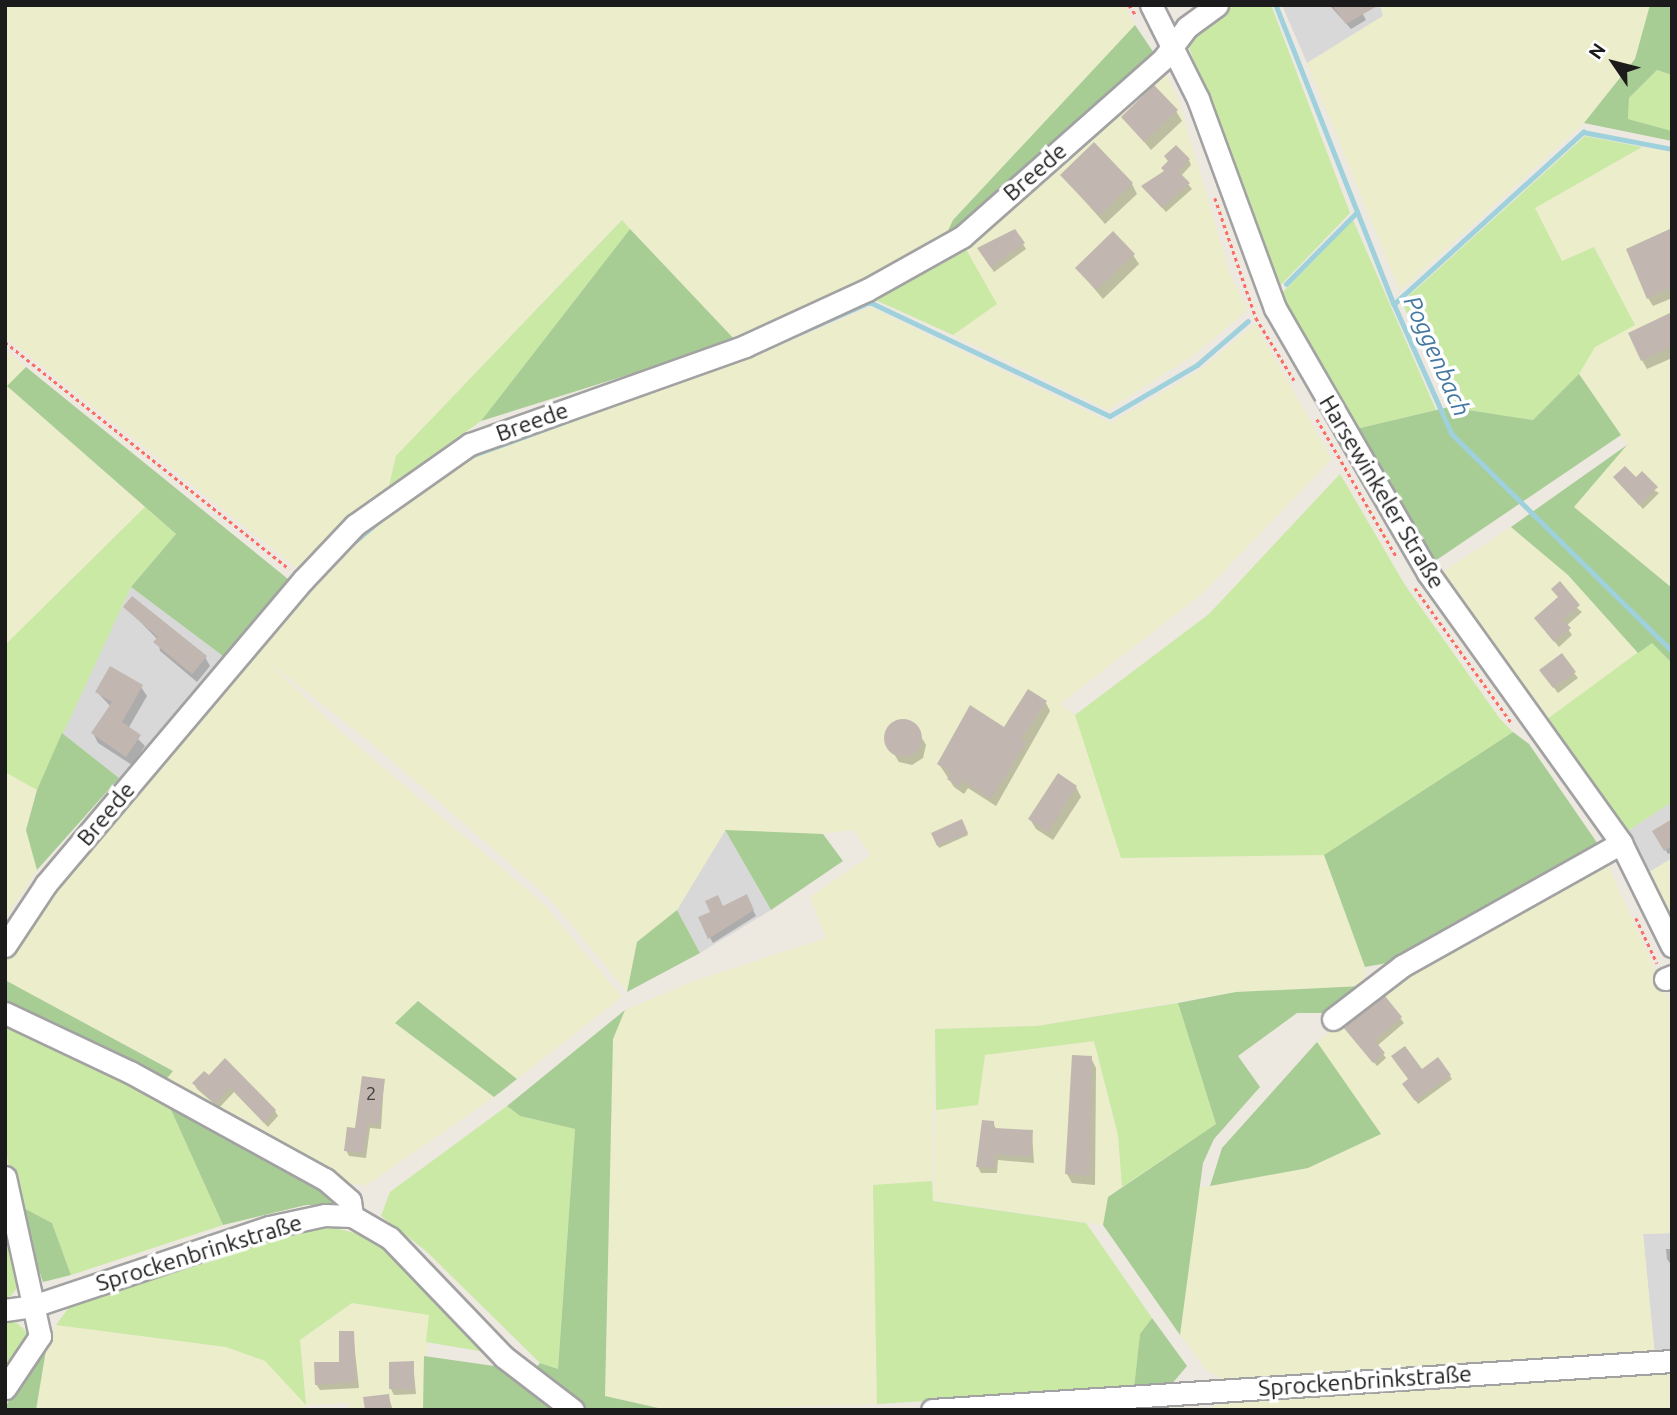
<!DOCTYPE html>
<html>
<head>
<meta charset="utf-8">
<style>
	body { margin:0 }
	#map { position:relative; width:1677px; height:1415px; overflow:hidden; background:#ede8e0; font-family:Ubuntu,sans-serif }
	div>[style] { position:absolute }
	.residential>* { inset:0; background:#d9d8d8 }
	.farmland>* { inset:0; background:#ecedca }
	.grass>* { inset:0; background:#c9e9a4 }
	.forest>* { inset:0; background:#a7cd94 }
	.shadow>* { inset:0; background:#0003 }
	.stream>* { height:4.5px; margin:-2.25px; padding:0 2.25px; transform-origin:2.25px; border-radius:2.25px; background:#9fd1dc }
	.building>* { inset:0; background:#c1b7b0 }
	.round { border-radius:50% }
	.path>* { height:2.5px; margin-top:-1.25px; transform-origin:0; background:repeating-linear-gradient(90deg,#fb6c63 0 3.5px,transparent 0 7px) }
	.roads { filter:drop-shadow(2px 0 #a2a2a2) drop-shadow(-2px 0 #a2a2a2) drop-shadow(0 2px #a2a2a2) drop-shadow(0 -2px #a2a2a2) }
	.minor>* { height:21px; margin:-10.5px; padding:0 10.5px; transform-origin:10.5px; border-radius:10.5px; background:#fff }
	span { translate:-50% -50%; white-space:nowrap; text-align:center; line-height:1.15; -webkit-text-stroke:7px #fff; paint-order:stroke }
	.number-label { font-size:19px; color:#444240 }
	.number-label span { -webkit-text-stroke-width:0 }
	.street-label { font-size:23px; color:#1b1b1b }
	.water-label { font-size:24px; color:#4579a2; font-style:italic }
	.frame { position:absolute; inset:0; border:7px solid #1b1b1b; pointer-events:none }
	.north { position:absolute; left:1579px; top:28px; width:70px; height:70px; -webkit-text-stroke:5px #fff; paint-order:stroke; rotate:305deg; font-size:19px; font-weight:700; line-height:28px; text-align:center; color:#1b1b1b }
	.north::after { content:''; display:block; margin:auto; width:24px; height:32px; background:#1b1b1b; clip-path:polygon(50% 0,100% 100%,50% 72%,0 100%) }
</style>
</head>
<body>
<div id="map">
	<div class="residential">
		<div style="clip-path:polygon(1282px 5px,1380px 5px,1383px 16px,1307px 63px)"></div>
		<div style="clip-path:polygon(131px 587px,223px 656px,119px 778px,62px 733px)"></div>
		<div style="clip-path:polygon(1672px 802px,1672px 858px,1648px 873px,1626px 832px)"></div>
		<div style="clip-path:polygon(725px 830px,771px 910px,700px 953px,677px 910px)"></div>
		<div style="clip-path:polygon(1672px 1233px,1672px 1355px,1655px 1357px,1643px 1234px)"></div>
	</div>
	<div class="farmland">
		<div style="clip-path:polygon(5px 5px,1124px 5px,1135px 25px,953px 220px,944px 239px,891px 269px,736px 341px,621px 220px,396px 456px,389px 486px,297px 568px,5px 337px)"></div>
		<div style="clip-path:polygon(1380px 5px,1650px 5px,1635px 59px,1584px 123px,1400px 291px,1307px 63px,1383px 16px)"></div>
		<div style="clip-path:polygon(1163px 68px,1179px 101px,1230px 274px,1248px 310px,1191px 357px,1108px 410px,953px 335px,996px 303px,963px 244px)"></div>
		<div style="clip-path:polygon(1642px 147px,1672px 152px,1672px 588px,1574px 507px,1627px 445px,1579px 374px,1595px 347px,1634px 324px,1595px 247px,1562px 261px,1535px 208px)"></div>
		<div style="clip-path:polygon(870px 307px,1111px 423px,1199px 371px,1255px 324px,1332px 459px,1203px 593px,1060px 704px,1075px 715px,1121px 858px,1324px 855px,1365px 967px,1363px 986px,1236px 992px,1037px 1026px,935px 1029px,932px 1181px,873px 1185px,877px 1404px,667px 1410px,605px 1396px,613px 1039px,625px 1010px,691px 982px,826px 938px,810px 897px,871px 855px,853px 830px,823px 834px,725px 831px,677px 910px,637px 942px,627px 992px,549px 898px,376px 747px,265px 659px,339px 730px,544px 904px,622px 997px,517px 1079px,418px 1001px,396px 1024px,494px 1097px,367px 1185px,348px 1184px,164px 1082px,172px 1070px,5px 980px,5px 963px,50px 890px,254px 650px,364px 537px,420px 493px,477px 456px,751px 358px)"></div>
		<div style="clip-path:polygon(5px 350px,26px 367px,8px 387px,145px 507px,5px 645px)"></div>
		<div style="clip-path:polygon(1511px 527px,1568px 575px,1638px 653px,1546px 720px,1441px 573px)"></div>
		<div style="clip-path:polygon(5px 772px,37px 790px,26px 830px,37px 870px,5px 919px)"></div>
		<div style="clip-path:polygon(1672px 858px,1672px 923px,1648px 873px)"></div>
		<div style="clip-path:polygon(1605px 859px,1672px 1007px,1672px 1233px,1643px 1234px,1655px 1357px,1225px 1381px,1206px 1369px,1180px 1335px,1199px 1188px,1308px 1168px,1380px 1134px,1317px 1042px,1404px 970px)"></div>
		<div style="clip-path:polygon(1094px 1041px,1118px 1135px,1122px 1187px,1108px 1197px,1103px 1225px,933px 1200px,936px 1110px,978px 1105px,985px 1055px)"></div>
		<div style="clip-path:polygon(352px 1303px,430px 1315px,423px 1410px,351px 1410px,348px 1403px,306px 1405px,305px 1410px,36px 1410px,47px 1344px,56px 1325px,226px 1347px,265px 1361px,306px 1404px,300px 1340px)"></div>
		<div style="clip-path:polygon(1672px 1373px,1672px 1410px,1214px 1410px,1213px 1403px)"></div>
	</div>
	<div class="grass">
		<div style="clip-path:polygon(1233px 5px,1271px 5px,1350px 213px,1277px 289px,1187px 42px)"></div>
		<div style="clip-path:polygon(1657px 70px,1672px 75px,1672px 131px,1628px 119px,1629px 98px)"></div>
		<div style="clip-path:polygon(1585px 136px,1642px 147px,1535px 208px,1562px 261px,1594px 247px,1635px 325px,1595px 347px,1579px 374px,1533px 420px,1449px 407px,1402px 302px)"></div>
		<div style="clip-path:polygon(622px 220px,630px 229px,481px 421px,389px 486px,396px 456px)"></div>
		<div style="clip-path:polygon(1353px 220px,1436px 410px,1356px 429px,1279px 296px)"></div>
		<div style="clip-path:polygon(963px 244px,997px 304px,953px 335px,869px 297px)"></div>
		<div style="clip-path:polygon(1340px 474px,1405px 585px,1500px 719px,1513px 732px,1324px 855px,1121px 858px,1075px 715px,1209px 614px)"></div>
		<div style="clip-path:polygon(145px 507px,176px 534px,131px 587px,37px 790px,5px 772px,5px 645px)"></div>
		<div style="clip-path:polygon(1652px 642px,1672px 663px,1672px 802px,1626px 832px,1546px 720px)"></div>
		<div style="clip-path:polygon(1178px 1003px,1216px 1124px,1122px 1187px,1118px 1135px,1094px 1041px,985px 1055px,978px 1105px,936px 1110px,935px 1029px,1037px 1026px)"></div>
		<div style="clip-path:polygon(5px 1022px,167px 1101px,223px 1225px,71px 1275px,52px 1223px,16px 1204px,5px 1145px)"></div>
		<div style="clip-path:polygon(507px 1106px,520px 1116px,575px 1129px,558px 1369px,540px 1363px,426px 1251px,381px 1216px,390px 1192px)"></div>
		<div style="clip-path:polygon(932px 1181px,933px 1201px,1086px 1223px,1152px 1318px,1140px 1334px,1134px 1388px,877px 1404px,873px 1185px)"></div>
		<div style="clip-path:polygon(5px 1218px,22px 1282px,5px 1303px)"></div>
		<div style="clip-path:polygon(330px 1227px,376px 1238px,491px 1353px,426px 1342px,429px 1315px,352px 1303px,300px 1340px,306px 1405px,265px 1361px,226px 1347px,56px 1325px,70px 1306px,296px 1231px)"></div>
		<div style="clip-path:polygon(16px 1322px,30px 1335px,5px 1372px,5px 1323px)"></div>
	</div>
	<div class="forest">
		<div style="clip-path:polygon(1650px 5px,1672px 5px,1672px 75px,1657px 70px,1629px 98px,1628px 119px,1672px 131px,1672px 141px,1584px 123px,1635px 59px)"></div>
		<div style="clip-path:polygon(1135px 25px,1156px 56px,944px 239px,953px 220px)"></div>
		<div style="clip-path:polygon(630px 229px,736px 341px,481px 421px)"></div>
		<div style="clip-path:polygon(26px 367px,288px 579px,223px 656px,131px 587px,176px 534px,7px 386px)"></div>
		<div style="clip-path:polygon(1579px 374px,1621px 435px,1435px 561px,1356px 429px,1449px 407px,1533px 420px)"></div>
		<div style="clip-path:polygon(1627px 445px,1574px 507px,1672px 588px,1672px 663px,1652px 643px,1638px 653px,1568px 575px,1511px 527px)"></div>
		<div style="clip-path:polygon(1513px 732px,1529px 744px,1600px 847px,1398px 961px,1365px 967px,1324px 855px)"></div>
		<div style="clip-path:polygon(62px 733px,119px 778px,37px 870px,26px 830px,37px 790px)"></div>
		<div style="clip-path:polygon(725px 830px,823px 834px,843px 861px,771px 910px)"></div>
		<div style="clip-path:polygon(677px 910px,700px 953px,627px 992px,637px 942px)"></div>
		<div style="clip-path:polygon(5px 980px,173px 1071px,164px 1082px,5px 1005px)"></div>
		<div style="clip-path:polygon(1363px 986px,1331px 1013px,1297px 1013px,1238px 1056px,1260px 1087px,1214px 1139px,1203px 1163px,1180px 1335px,1103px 1225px,1108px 1197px,1216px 1124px,1178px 1003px,1236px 992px)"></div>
		<div style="clip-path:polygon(418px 1001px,517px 1079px,494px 1097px,395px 1023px)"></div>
		<div style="clip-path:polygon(625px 1010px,613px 1039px,605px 1396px,667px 1410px,592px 1410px,570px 1401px,532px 1372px,540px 1363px,558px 1369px,575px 1129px,520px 1116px,507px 1106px)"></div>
		<div style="clip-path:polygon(1317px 1042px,1381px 1134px,1308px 1168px,1210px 1186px,1222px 1148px)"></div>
		<div style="clip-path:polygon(167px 1101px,318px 1188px,337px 1205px,306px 1205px,223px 1225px)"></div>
		<div style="clip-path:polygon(16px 1204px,52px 1223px,71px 1275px,43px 1282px)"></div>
		<div style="clip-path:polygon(1152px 1318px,1187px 1366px,1170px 1386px,1134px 1388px,1140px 1334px)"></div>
		<div style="clip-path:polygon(47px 1344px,36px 1410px,5px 1410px,5px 1407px)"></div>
		<div style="clip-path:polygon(424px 1356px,508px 1368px,557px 1410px,423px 1410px)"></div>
	</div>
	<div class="shadow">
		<div style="clip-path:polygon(1358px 5px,1366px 20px,1351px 29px,1331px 7px)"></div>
		<div style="clip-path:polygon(1176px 111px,1182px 121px,1151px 150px,1123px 117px)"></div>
		<div style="clip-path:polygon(1189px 160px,1191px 165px,1181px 176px,1192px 189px,1166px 212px,1143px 187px)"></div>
		<div style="clip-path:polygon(1062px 175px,1132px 184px,1137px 194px,1105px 224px)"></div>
		<div style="clip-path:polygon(1672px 230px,1672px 298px,1653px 306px,1648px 298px)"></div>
		<div style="clip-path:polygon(1015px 231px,1026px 249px,994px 272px,979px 249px)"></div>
		<div style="clip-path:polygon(1133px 255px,1139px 264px,1103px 299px,1077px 268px)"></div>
		<div style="clip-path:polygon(1672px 314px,1672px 358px,1647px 369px,1642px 360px)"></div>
		<div style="clip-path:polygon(1636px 480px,1659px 493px,1643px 509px,1618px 482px)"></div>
		<div style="clip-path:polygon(1553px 589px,1582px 612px,1566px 626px,1572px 635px,1559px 647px,1536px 619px,1559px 598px)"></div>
		<div style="clip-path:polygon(126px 607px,205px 657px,210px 666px,197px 682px,160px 651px,158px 640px)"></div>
		<div style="clip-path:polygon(1574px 673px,1578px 678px,1558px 693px,1545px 676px)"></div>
		<div style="clip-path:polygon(141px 687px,147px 696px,128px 729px,145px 746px,132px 765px,98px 743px,93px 733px,111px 707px,97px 692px)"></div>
		<div style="clip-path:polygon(1046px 703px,1050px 711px,996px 806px,968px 788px,964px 794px,954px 787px,939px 764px)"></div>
		<div style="clip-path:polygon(900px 720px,913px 723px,926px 745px,923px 758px,912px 765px,899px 762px,886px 741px,889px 728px)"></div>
		<div style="clip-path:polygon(1076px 787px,1081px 797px,1053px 840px,1036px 829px,1030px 819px)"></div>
		<div style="clip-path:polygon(962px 821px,968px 835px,939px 848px,933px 834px)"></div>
		<div style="clip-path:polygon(1672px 821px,1672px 852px,1668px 854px,1654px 832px)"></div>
		<div style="clip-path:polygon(746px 897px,756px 916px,713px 943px,710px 938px,723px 908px)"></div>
		<div style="clip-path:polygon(1384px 998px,1404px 1023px,1377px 1046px,1386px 1058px,1377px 1066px,1348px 1032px)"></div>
		<div style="clip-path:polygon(1091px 1058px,1096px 1068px,1095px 1185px,1072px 1183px,1067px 1174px)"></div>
		<div style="clip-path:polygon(1438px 1059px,1452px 1079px,1418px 1104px,1404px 1084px)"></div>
		<div style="clip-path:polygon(225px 1061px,275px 1111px,278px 1116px,268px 1127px,234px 1092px,219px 1108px,197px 1089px,194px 1083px,209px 1077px)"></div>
		<div style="clip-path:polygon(384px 1081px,381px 1129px,370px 1128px,366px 1158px,349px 1156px,346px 1150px)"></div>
		<div style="clip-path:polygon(993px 1122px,996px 1129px,1032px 1132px,1034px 1163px,998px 1160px,997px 1173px,981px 1173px,978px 1167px)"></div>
		<div style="clip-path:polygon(1666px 1249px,1672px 1249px,1672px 1266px,1667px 1259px)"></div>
		<div style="clip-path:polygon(353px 1333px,359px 1388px,320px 1390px,316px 1384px,341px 1364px)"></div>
		<div style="clip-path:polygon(413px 1363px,416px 1394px,394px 1395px,391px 1389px)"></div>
		<div style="clip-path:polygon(388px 1396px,393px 1410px,367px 1410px)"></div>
	</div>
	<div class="stream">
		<div style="left:1276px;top:5px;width:321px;rotate:68.5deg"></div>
		<div style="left:1394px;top:304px;width:142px;rotate:66deg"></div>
		<div style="left:1452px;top:434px;width:309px;rotate:44.6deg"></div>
		<div style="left:1286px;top:284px;width:101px;rotate:-45.4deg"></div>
		<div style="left:1394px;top:304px;width:256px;rotate:-42.3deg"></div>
		<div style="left:1583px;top:132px;width:91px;rotate:10.8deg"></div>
		<div style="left:799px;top:333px;width:72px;rotate:-23.7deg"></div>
		<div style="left:865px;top:304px;width:9px"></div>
		<div style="left:874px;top:304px;width:261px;rotate:25.4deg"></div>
		<div style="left:1110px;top:416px;width:101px;rotate:-30.4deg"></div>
		<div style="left:1197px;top:365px;width:67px;rotate:-40.8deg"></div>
		<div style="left:468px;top:457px;width:128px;rotate:-20.1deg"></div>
		<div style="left:346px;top:549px;width:43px;rotate:-40.3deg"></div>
	</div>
	<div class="building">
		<div style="clip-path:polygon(1332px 5px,1379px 5px,1346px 24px)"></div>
		<div style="clip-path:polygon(1154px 85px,1178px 110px,1144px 142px,1121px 117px)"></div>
		<div style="clip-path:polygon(1094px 142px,1133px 183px,1099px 216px,1060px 175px)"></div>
		<div style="clip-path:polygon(1176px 145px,1190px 159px,1178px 171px,1190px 183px,1162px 208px,1141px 186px,1164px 171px,1161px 168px,1168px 161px,1164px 156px)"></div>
		<div style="clip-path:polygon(1672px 228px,1672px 287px,1647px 299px,1626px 249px)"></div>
		<div style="clip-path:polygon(1015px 229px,1025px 243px,991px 268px,977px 248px)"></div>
		<div style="clip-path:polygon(1113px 231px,1135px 254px,1096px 290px,1075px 268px)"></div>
		<div style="clip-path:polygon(1672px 312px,1672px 346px,1641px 361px,1628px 333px)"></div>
		<div style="clip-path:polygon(1625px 466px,1636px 477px,1642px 471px,1658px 487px,1639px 505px,1613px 477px)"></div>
		<div style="clip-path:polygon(1560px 581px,1580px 605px,1563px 620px,1571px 628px,1554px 642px,1534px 618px,1558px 597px,1551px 589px)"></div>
		<div style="clip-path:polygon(132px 596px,207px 656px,192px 674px,153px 642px,158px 637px,123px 607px)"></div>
		<div style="clip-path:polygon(1562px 653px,1576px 672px,1553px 688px,1539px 670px)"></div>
		<div style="clip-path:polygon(110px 666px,143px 685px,122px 722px,141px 735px,126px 757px,91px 733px,112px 702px,95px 692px)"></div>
		<div style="clip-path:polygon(1028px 689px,1047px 701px,1021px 739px,1027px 742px,991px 799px,963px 781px,959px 787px,947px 779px,951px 773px,937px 764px,970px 705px,1004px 727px)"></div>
		<div class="round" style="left:884px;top:719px;width:38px;height:38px"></div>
		<div style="clip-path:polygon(1058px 773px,1077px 786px,1048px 832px,1028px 819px)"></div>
		<div style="clip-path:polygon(962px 819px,968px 833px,937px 846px,931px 833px)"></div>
		<div style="clip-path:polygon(1672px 819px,1672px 846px,1664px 851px,1652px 831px)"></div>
		<div style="clip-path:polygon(747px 894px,754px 910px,708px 939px,698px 917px,710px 912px,705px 901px,718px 895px,723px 906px)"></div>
		<div style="clip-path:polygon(1385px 996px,1402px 1017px,1375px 1041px,1385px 1053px,1373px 1063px,1343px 1027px)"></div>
		<div style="clip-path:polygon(1405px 1046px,1422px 1069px,1438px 1057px,1451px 1075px,1415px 1101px,1402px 1084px,1408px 1079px,1391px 1056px)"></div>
		<div style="clip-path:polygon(1072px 1055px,1092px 1056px,1090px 1176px,1065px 1174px)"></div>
		<div style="clip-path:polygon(225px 1058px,276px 1110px,264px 1123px,230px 1087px,215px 1104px,192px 1083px,204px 1071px,209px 1075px)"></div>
		<div style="clip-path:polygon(362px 1076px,385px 1079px,379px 1125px,368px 1123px,364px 1153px,344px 1151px,347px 1127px,355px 1128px)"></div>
		<div style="clip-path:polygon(982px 1120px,994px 1121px,994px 1128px,1033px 1130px,1031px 1157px,995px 1154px,995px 1168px,976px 1167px)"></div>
		<div style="clip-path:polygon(339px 1331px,354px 1331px,356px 1382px,315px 1385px,314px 1362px,339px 1362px)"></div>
		<div style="clip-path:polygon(414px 1361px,414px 1389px,389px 1389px,389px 1362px)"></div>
		<div style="clip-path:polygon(389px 1394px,391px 1408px,365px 1410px,363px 1397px)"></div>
	</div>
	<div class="path">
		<div style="left:1129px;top:5px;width:11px;rotate:56deg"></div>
		<div style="left:1215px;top:198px;width:127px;rotate:71.1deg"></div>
		<div style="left:1256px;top:318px;width:73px;rotate:58.5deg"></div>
		<div style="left:5px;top:342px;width:364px;rotate:38.6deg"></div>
		<div style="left:1317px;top:419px;width:158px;rotate:60deg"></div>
		<div style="left:1415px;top:588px;width:165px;rotate:54.4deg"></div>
		<div style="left:1636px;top:918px;width:50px;rotate:65deg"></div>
	</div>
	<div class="roads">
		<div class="minor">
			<div style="left:1151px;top:5px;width:105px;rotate:63.4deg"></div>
			<div style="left:1198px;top:99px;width:223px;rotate:69.8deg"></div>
			<div style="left:1275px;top:308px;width:306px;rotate:60deg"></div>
			<div style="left:1428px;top:573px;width:332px;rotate:54.4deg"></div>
			<div style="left:1621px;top:843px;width:115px;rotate:63.7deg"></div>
			<div style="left:5px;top:946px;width:74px;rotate:-56.5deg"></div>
			<div style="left:46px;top:884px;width:398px;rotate:-49.8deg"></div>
			<div style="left:303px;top:580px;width:76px;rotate:-46.6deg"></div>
			<div style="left:355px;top:525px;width:141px;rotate:-35.2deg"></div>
			<div style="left:470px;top:444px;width:292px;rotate:-19.6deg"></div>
			<div style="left:745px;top:346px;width:134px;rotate:-24.7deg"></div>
			<div style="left:867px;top:290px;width:109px;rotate:-29.2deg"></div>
			<div style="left:962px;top:237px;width:268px;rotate:-41.5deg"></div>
			<div style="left:1163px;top:59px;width:40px;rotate:-53deg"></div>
			<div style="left:1187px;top:27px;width:37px;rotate:-36deg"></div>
			<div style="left:1665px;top:979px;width:8px;rotate:-23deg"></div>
			<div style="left:5px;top:1013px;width:138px;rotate:25.3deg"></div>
			<div style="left:130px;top:1072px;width:222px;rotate:28.8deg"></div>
			<div style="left:325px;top:1179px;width:33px;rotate:41deg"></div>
			<div style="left:350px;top:1201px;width:15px;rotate:82deg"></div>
			<div style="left:1333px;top:1019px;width:87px;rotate:-37.5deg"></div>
			<div style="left:1402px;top:966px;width:251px;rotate:-29.3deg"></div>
			<div style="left:5px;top:1177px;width:163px;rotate:77.6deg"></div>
			<div style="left:40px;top:1336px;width:63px;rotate:123.9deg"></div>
			<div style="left:5px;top:1310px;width:28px;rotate:-8deg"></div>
			<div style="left:33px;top:1306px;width:249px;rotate:-18.5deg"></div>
			<div style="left:269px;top:1227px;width:57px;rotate:-12.1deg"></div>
			<div style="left:325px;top:1215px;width:27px;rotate:2deg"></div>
			<div style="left:352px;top:1216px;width:44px;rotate:30.1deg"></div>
			<div style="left:390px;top:1238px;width:165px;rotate:46.2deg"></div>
			<div style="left:504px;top:1357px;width:87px;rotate:37.5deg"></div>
			<div style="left:932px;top:1410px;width:742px;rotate:-3.79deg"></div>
		</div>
	</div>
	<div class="number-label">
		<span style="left:371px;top:1094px">2</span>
	</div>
	<div class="street-label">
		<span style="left:1035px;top:172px;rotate:-41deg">Breede</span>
		<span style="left:532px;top:422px;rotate:-20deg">Breede</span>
		<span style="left:1382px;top:492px;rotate:59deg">Harsewinkeler Straße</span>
		<span style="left:106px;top:814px;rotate:-50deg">Breede</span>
		<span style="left:199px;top:1253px;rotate:-17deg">Sprockenbrinkstraße</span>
		<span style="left:1365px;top:1381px;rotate:-4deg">Sprockenbrinkstraße</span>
	</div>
	<div class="water-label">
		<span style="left:1437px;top:356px;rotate:66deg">Poggenbach</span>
	</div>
	<div class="frame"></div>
	<div class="north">N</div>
</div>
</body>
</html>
